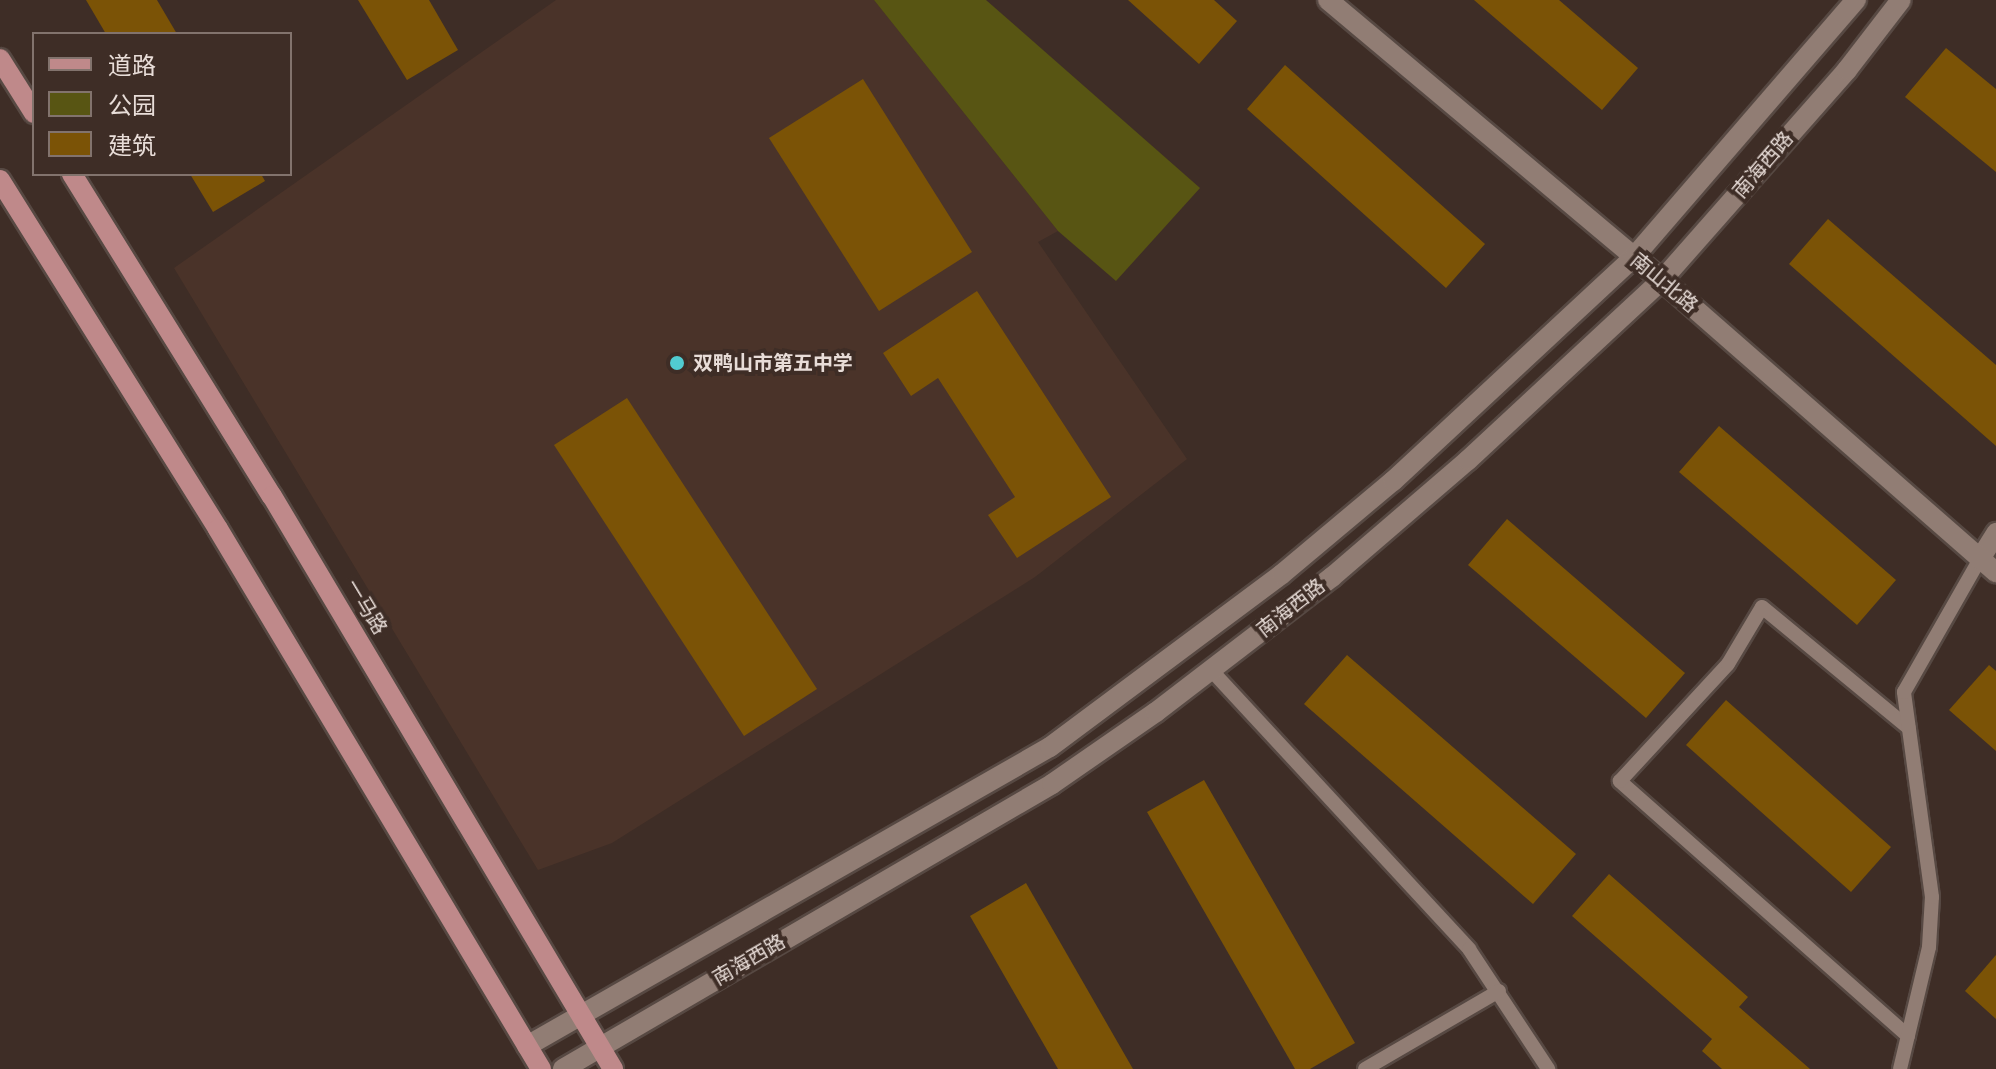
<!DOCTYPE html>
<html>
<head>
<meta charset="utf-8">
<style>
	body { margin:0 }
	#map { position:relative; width:1996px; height:1069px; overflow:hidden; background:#3e2d26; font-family:"Nunito Sans","Noto Sans SC",sans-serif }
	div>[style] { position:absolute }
	.built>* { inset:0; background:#4a3329 }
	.green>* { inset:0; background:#585513 }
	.building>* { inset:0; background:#7b5306 }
	.roads { filter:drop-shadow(2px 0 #574943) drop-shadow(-2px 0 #574943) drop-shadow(0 2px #574943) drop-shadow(0 -2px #574943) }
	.lane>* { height:14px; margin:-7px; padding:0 7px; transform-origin:7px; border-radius:7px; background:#917d74 }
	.street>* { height:20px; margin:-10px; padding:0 10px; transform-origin:10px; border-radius:10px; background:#917d74 }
	.secondary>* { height:20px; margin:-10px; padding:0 10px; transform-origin:10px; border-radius:10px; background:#917d74 }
	.primary>* { height:20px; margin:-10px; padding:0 10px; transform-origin:10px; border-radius:10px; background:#bf898a }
	.dots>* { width:22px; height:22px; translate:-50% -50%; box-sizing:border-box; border:4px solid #3e2d26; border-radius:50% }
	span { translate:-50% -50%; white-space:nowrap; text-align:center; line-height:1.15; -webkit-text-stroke:8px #3e2d26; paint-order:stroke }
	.street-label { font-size:20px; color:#e8ddd8 }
	.poi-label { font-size:20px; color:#e8ddd8; font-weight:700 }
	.left { translate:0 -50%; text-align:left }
	.legend { position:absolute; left:32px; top:32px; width:260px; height:144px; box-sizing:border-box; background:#3e2d26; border:2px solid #82736d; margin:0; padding:10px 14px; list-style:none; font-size:24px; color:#e8ddd8 }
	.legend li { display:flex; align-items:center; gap:16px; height:40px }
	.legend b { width:40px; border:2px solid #82736d }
</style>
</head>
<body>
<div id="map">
	<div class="built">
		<div style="clip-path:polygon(556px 0,874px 0,1058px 231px,1038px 242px,1187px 459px,1035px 577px,612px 843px,538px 870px,174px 268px)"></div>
	</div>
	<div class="green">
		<div style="clip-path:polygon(874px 0,986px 0,1200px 188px,1116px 281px,1058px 231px)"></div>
	</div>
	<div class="building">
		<div style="clip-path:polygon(86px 0,157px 0,177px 34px,106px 34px)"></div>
		<div style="clip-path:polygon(358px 0,429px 0,458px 50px,407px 80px)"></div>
		<div style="clip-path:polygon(1128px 0,1214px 0,1237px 21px,1199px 64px)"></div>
		<div style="clip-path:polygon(1474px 0,1559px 0,1638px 68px,1602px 110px)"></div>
		<div style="clip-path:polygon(1946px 48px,1996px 89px,1996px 172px,1905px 97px)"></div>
		<div style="clip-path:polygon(1285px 65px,1485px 244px,1446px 288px,1247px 109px)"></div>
		<div style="clip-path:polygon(863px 79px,972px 252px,879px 311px,769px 138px)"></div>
		<div style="clip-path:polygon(190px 174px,261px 174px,265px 181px,213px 212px)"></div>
		<div style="clip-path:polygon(1828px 219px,1996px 365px,1996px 446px,1789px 264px)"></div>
		<div style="clip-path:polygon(977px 291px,1111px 497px,1017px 558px,988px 515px,1015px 497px,938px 378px,911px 396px,883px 353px)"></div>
		<div style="clip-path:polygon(627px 398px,817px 689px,744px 736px,554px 445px)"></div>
		<div style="clip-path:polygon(1719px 426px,1896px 580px,1857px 625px,1679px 472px)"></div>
		<div style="clip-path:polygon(1507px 519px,1685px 673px,1646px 718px,1468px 565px)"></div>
		<div style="clip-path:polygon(1347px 655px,1576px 854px,1533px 904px,1304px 704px)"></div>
		<div style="clip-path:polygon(1989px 665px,1996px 671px,1996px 751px,1949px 710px)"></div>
		<div style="clip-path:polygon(1726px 700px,1891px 847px,1851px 892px,1686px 745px)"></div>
		<div style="clip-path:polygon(1204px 780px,1355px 1043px,1310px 1069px,1295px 1069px,1147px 812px)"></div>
		<div style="clip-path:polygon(1609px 874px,1748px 997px,1739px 1007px,1810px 1069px,1722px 1069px,1702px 1051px,1712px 1039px,1572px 916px)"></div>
		<div style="clip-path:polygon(1026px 883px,1133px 1069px,1058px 1069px,970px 916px)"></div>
		<div style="clip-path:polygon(1996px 955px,1996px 1019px,1965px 991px)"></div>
	</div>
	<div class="roads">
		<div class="lane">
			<div style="left:1211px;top:670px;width:380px;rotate:47.2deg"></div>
			<div style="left:1469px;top:949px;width:144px;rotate:56.6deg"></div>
			<div style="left:1908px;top:1036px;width:385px;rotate:-138.5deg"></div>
			<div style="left:1620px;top:781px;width:159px;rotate:-47.3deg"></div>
			<div style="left:1728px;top:664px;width:66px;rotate:-59.2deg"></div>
			<div style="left:1762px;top:607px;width:190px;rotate:39.5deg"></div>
			<div style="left:1365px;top:1069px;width:155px;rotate:-30.2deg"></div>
			<div style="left:1900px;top:1069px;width:125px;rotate:-76.6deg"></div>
			<div style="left:1929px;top:947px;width:50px;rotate:-86.6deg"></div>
			<div style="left:1932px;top:897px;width:207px;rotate:-97.8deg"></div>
			<div style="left:1904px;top:692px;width:153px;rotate:-60.3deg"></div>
		</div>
		<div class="street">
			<div style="left:1980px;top:559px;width:31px;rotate:-58deg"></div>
		</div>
		<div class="secondary">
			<div style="left:1328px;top:0;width:436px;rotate:40deg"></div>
			<div style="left:1662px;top:280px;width:444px;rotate:41.2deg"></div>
			<div style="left:527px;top:1046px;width:602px;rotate:-29.76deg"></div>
			<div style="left:1050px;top:747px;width:289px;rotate:-36.7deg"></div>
			<div style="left:1282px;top:574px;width:145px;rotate:-40deg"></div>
			<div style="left:1393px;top:481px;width:329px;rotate:-42.9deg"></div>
			<div style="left:1634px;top:257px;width:340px;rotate:-49.2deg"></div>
			<div style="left:563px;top:1069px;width:566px;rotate:-30.23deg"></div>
			<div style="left:1052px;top:784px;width:126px;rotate:-34.7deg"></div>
			<div style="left:1156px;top:712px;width:222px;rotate:-37.5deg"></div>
			<div style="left:1332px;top:577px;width:179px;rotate:-40.7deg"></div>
			<div style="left:1468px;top:460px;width:265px;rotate:-42.9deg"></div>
			<div style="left:1662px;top:280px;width:280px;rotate:-48.6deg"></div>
			<div style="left:1847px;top:70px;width:88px;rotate:-52.4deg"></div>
		</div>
		<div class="primary">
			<div style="left:0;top:59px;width:64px;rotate:57.8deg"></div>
			<div style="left:72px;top:174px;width:379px;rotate:58.2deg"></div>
			<div style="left:272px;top:496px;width:667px;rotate:59.24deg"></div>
			<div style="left:0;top:180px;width:411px;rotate:58deg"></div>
			<div style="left:218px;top:529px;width:629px;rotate:59.11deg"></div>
		</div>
	</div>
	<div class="dots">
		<div style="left:677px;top:363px;background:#51ccd1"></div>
	</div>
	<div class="street-label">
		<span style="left:1763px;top:165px;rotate:-49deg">南海西路</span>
		<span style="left:1664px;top:283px;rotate:40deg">南山北路</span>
		<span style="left:366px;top:607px;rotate:59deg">一马路</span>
		<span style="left:1291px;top:608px;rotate:-38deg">南海西路</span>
		<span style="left:749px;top:960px;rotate:-30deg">南海西路</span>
	</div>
	<div class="poi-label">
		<span class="left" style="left:693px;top:363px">双鸭山市第五中学</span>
	</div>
	<ul class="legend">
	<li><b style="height:10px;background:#bf898a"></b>道路</li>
	<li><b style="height:22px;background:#585513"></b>公园</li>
	<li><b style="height:22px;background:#7b5306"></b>建筑</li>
	</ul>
</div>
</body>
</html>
